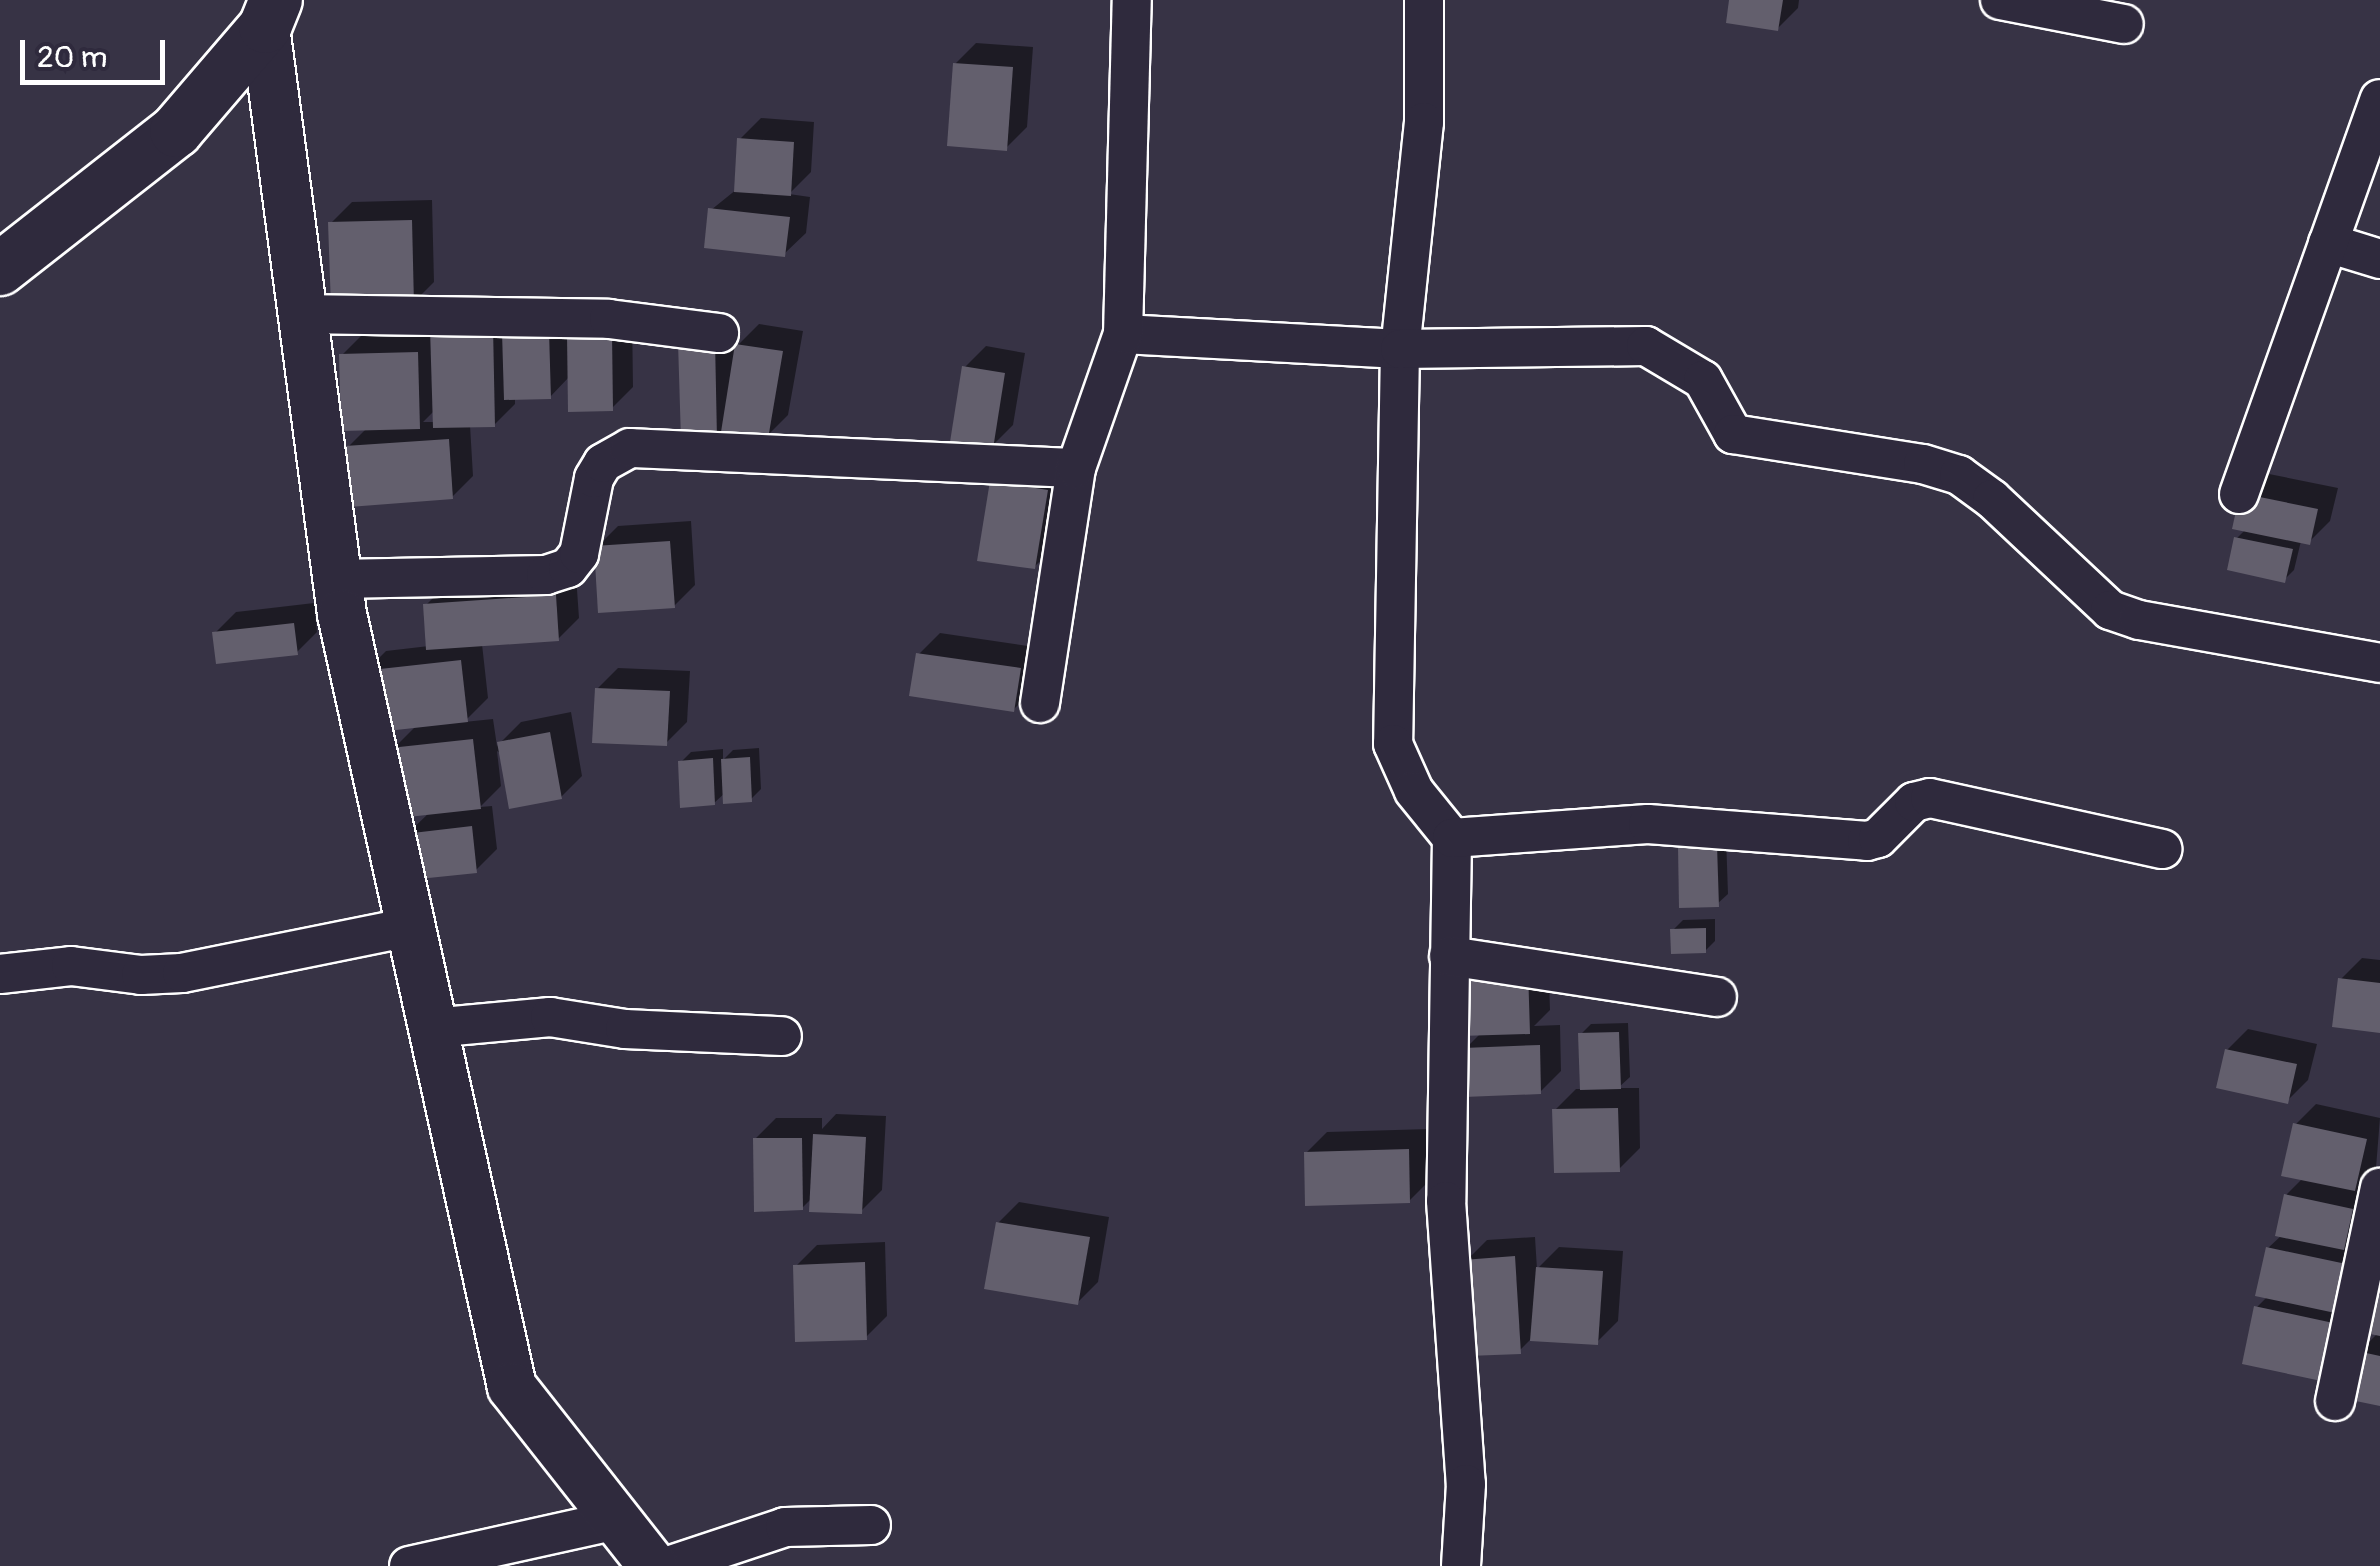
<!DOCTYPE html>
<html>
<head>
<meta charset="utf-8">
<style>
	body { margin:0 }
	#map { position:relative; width:2380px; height:1566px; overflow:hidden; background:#373345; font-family:Pangolin,sans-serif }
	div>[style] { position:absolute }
	.shadow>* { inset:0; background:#0007 }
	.building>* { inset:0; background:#635f6d }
	.roads { filter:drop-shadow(2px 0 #fff) drop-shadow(-2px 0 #fff) drop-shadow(0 2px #fff) drop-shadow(0 -2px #fff) }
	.minor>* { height:38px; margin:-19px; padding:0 19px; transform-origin:19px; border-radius:19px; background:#2f2a3d }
	.tertiary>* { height:48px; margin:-24px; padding:0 24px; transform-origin:24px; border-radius:24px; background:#2f2a3d }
	.secondary>* { height:52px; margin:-26px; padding:0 26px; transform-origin:26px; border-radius:26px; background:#2f2a3d }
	span { translate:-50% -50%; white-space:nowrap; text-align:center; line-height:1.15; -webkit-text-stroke:8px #2f2a3d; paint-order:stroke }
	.scale { position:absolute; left:20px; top:40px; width:145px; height:45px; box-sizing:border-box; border:5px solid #fff; border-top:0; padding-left:12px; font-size:30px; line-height:35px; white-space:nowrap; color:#fff; -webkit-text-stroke:8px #2f2a3d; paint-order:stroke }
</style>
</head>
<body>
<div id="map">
	<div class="shadow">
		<div style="clip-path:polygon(1732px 0,1799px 0,1798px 8px,1777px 29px)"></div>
		<div style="clip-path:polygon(976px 43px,1033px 47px,1027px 127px,1006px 148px,955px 64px)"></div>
		<div style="clip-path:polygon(761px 118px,814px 122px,811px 172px,789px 194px,810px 197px,806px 233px,784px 254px,711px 210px,737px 189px,740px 139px)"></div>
		<div style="clip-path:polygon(432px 200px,434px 282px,413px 303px,331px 223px,352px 202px)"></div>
		<div style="clip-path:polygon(evenodd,632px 313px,633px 387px,612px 408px,570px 376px,550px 397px,515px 397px,515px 404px,494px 425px,470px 425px,473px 476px,452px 497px,348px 447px,367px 428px,342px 355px,363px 334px,433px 332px,632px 313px,435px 410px,436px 422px,423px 422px,435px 410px)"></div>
		<div style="clip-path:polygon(735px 320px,736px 347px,759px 324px,803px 331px,788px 415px,767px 436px,723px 430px,716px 436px,702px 322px)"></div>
		<div style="clip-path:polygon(986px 346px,1025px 353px,1013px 425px,992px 446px,965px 367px)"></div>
		<div style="clip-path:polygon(1013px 461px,1067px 470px,1056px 546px,1034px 567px,980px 559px)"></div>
		<div style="clip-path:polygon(2264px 473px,2338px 488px,2330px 521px,2309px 542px,2301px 541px,2294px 570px,2284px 580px,2237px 538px,2246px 529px)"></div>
		<div style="clip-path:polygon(691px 521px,695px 585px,674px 606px,597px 547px,618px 526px)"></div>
		<div style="clip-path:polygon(576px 575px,579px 618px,558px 639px,482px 644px,488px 698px,464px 722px,493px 719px,497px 746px,521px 722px,571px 712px,582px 776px,561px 797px,497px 751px,501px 786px,480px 807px,492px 806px,497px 849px,476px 870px,407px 834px,429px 813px,393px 749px,417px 725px,365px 672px,386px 651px,429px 646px,426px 605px,447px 584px)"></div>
		<div style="clip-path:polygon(314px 603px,317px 632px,296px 653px,215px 633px,236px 612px)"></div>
		<div style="clip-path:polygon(940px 633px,1041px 648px,1034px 689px,1013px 710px,919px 654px)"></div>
		<div style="clip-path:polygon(618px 668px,690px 671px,687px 722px,666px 743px,597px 689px)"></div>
		<div style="clip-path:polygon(759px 748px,761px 789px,751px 799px,725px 793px,714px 803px,681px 762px,691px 752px,723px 749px,723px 760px,733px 750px)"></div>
		<div style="clip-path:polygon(1726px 836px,1728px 894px,1717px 904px,1680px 847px,1690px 837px)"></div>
		<div style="clip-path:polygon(1715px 919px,1715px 941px,1705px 951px,1673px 930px,1683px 920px)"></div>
		<div style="clip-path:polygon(1548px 950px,1550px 1010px,1534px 1026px,1560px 1025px,1561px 1071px,1540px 1092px,1465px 1049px,1481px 1033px,1482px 952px)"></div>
		<div style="clip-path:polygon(2362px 958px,2380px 960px,2380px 1030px,2341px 979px)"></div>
		<div style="clip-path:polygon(1628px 1023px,1630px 1077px,1618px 1088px,1639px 1088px,1640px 1148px,1619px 1169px,1555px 1110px,1576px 1089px,1582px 1089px,1581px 1034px,1591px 1024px)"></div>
		<div style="clip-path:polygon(2248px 1029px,2317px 1044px,2308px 1080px,2287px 1101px,2227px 1050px)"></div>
		<div style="clip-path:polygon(2316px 1104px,2380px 1118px,2376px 1168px,2358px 1185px,2372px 1188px,2346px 1358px,2256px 1308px,2268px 1296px,2268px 1248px,2282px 1235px,2286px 1195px,2303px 1178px,2295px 1125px)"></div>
		<div style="clip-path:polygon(836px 1114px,886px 1116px,882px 1190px,861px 1211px,813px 1197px,802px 1208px,755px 1139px,776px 1118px,822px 1118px,822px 1129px)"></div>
		<div style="clip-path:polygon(1429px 1129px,1430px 1180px,1409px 1201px,1306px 1153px,1327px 1132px)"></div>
		<div style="clip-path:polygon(1019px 1202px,1109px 1217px,1098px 1282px,1077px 1303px,998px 1223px)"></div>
		<div style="clip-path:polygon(1535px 1237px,1537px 1269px,1559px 1247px,1623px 1251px,1618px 1321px,1597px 1342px,1532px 1338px,1519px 1351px,1466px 1261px,1487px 1240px)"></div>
		<div style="clip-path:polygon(885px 1242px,887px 1316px,866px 1337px,796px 1266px,817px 1245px)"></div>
		<div style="clip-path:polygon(2380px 1299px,2380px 1403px,2359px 1352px,2378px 1333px)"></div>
	</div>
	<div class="building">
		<div style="clip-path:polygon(1729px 0,1783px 0,1778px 31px,1726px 23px)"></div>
		<div style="clip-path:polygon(953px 63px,1013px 67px,1007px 151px,947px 146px)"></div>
		<div style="clip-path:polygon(737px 138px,794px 142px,791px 196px,734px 192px)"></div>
		<div style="clip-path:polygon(708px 208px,790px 217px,785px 257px,704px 248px)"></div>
		<div style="clip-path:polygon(412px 220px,414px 305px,331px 307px,328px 222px)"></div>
		<div style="clip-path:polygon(493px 326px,495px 427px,433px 428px,430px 328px)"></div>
		<div style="clip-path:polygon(549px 331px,551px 399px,504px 400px,502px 332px)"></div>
		<div style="clip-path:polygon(612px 333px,613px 411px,568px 412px,567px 334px)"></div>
		<div style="clip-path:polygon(715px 340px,717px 439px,681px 440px,678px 342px)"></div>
		<div style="clip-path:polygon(735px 344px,783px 351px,768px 439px,721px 432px)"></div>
		<div style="clip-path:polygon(418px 352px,420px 429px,341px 431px,339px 354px)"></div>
		<div style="clip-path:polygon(962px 366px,1005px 373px,993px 449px,950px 442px)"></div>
		<div style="clip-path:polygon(449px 439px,453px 499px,349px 507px,345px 446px)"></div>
		<div style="clip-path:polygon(990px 481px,1048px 490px,1035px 569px,977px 561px)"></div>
		<div style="clip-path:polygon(2240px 493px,2318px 509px,2310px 545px,2232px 529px)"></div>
		<div style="clip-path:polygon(2234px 537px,2293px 549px,2285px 583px,2227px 570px)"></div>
		<div style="clip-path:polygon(670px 541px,675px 608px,598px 613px,594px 546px)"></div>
		<div style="clip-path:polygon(556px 595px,559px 641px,426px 650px,423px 604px)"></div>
		<div style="clip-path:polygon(294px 623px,298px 655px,216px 664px,212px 632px)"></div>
		<div style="clip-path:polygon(916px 653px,1021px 668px,1014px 712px,909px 696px)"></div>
		<div style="clip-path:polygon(461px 660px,468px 722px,369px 733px,362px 671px)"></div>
		<div style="clip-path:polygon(595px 688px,670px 691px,667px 746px,592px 743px)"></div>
		<div style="clip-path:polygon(550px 732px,562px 799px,509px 809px,497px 742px)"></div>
		<div style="clip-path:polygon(473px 739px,481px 809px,399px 818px,390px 748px)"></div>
		<div style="clip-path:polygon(750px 757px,752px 802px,723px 804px,721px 759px)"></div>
		<div style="clip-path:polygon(713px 758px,715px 805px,680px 808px,678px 761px)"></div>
		<div style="clip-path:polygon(472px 826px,477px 873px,409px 880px,404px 834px)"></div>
		<div style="clip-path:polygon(1717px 845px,1719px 907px,1679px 908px,1678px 846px)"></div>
		<div style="clip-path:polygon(1706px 928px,1706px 953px,1671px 954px,1670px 929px)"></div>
		<div style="clip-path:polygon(1528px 970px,1530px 1034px,1460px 1036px,1458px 972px)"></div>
		<div style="clip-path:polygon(2338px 978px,2380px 983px,2380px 1033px,2332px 1027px)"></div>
		<div style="clip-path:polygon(1619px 1032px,1621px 1089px,1580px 1090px,1578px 1033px)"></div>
		<div style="clip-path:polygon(1540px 1045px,1541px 1094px,1464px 1097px,1463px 1048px)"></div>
		<div style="clip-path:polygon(2225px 1049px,2297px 1064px,2288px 1104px,2216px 1088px)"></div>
		<div style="clip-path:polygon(1618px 1108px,1620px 1172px,1554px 1173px,1552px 1109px)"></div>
		<div style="clip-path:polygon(2293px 1123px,2367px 1139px,2355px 1191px,2281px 1176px)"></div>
		<div style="clip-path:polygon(813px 1134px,866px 1137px,862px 1214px,809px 1212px)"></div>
		<div style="clip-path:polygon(753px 1138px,802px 1138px,803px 1210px,754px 1212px)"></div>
		<div style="clip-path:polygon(1409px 1149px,1410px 1203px,1305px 1206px,1304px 1152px)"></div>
		<div style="clip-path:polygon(2284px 1194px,2353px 1209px,2344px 1250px,2275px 1236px)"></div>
		<div style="clip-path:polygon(996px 1222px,1090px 1237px,1078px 1305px,984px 1289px)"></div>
		<div style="clip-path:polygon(2266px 1247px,2351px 1265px,2340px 1314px,2255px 1296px)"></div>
		<div style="clip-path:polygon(1515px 1256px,1521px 1354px,1468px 1356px,1463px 1260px)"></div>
		<div style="clip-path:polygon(865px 1262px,867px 1340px,795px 1342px,793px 1265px)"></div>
		<div style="clip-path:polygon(1536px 1267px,1603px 1271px,1598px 1345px,1530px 1341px)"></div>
		<div style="clip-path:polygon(2378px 1295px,2380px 1295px,2380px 1336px,2370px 1334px)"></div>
		<div style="clip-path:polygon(2254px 1306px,2338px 1324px,2326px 1382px,2242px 1364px)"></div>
		<div style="clip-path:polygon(2357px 1351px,2380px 1356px,2380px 1406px,2346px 1399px)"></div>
	</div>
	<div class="roads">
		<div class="minor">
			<div style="left:1424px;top:0;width:122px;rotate:90deg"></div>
			<div style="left:1424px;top:122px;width:228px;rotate:96deg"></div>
			<div style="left:1400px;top:349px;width:395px;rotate:91deg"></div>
			<div style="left:1393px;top:744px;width:51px;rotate:65.9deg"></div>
			<div style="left:1414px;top:791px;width:60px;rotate:51deg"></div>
			<div style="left:1452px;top:838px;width:363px;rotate:90.9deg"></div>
			<div style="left:1446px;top:1201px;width:284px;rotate:86deg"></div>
			<div style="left:1466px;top:1484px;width:82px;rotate:93.5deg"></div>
			<div style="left:2000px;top:0;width:126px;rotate:11deg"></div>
			<div style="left:2328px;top:243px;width:54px;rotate:17.1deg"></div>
			<div style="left:300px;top:314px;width:309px;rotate:0.9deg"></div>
			<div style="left:609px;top:319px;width:111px;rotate:7.3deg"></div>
			<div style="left:1123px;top:334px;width:277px;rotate:3.1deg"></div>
			<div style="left:1400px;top:349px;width:246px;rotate:-0.7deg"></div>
			<div style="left:1646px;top:346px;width:66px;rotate:30.8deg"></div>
			<div style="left:1703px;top:380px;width:62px;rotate:60.9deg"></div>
			<div style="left:1733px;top:434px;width:192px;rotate:9deg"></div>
			<div style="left:1923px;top:464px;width:38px;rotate:17deg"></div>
			<div style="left:1959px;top:475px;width:41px;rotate:36deg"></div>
			<div style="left:1992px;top:499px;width:162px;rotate:43.2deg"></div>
			<div style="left:2110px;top:610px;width:31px;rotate:19deg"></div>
			<div style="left:2139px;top:620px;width:245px;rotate:10.1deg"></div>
			<div style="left:2239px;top:494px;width:419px;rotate:-70.4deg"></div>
			<div style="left:337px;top:579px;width:209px;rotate:-1.1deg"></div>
			<div style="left:546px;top:575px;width:23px;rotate:-18deg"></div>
			<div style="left:568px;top:568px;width:18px;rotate:-52deg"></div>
			<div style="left:579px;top:554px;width:77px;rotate:-78.8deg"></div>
			<div style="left:594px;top:478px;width:17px;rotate:-59deg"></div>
			<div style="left:603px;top:463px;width:31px;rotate:-29deg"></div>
			<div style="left:630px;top:448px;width:446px;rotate:2.6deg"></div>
			<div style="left:1040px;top:703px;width:238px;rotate:-81.3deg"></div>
			<div style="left:1076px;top:468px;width:142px;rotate:-70.7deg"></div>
			<div style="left:1123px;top:334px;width:334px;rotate:-88.5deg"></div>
			<div style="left:1452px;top:838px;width:196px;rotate:-4.1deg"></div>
			<div style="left:1648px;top:824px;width:220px;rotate:4.4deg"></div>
			<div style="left:1867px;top:841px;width:11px;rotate:-15deg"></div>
			<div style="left:1878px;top:838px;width:51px;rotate:-45deg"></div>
			<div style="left:1914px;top:802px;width:16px;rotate:-14deg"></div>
			<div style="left:1930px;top:798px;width:238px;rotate:12.4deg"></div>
			<div style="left:1449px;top:956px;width:271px;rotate:8.7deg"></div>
			<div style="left:0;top:974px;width:71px;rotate:-6.4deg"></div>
			<div style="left:71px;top:966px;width:71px;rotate:7.3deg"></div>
			<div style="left:141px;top:975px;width:41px;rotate:-2.8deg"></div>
			<div style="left:182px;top:973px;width:233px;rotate:-11.4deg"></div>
			<div style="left:432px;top:1028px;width:119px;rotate:-5.3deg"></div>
			<div style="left:550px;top:1017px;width:76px;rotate:9.1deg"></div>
			<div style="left:625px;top:1029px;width:157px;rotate:2.6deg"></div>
			<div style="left:2335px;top:1401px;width:218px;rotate:-78.1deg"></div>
			<div style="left:409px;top:1566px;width:212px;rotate:-12.5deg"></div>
			<div style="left:668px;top:1566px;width:123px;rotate:-18.4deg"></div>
			<div style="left:785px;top:1527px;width:86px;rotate:-1.3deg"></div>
		</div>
		<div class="tertiary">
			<div style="left:265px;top:27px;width:592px;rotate:82.53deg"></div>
			<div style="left:342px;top:614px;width:791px;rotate:77.6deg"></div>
			<div style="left:512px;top:1387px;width:228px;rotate:51.8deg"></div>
		</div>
		<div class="secondary">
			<div style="left:0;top:269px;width:224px;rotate:-38.1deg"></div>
			<div style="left:176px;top:131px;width:137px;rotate:-49.4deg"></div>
			<div style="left:265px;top:27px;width:29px;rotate:-68deg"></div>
		</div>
	</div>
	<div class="scale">20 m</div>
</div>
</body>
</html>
